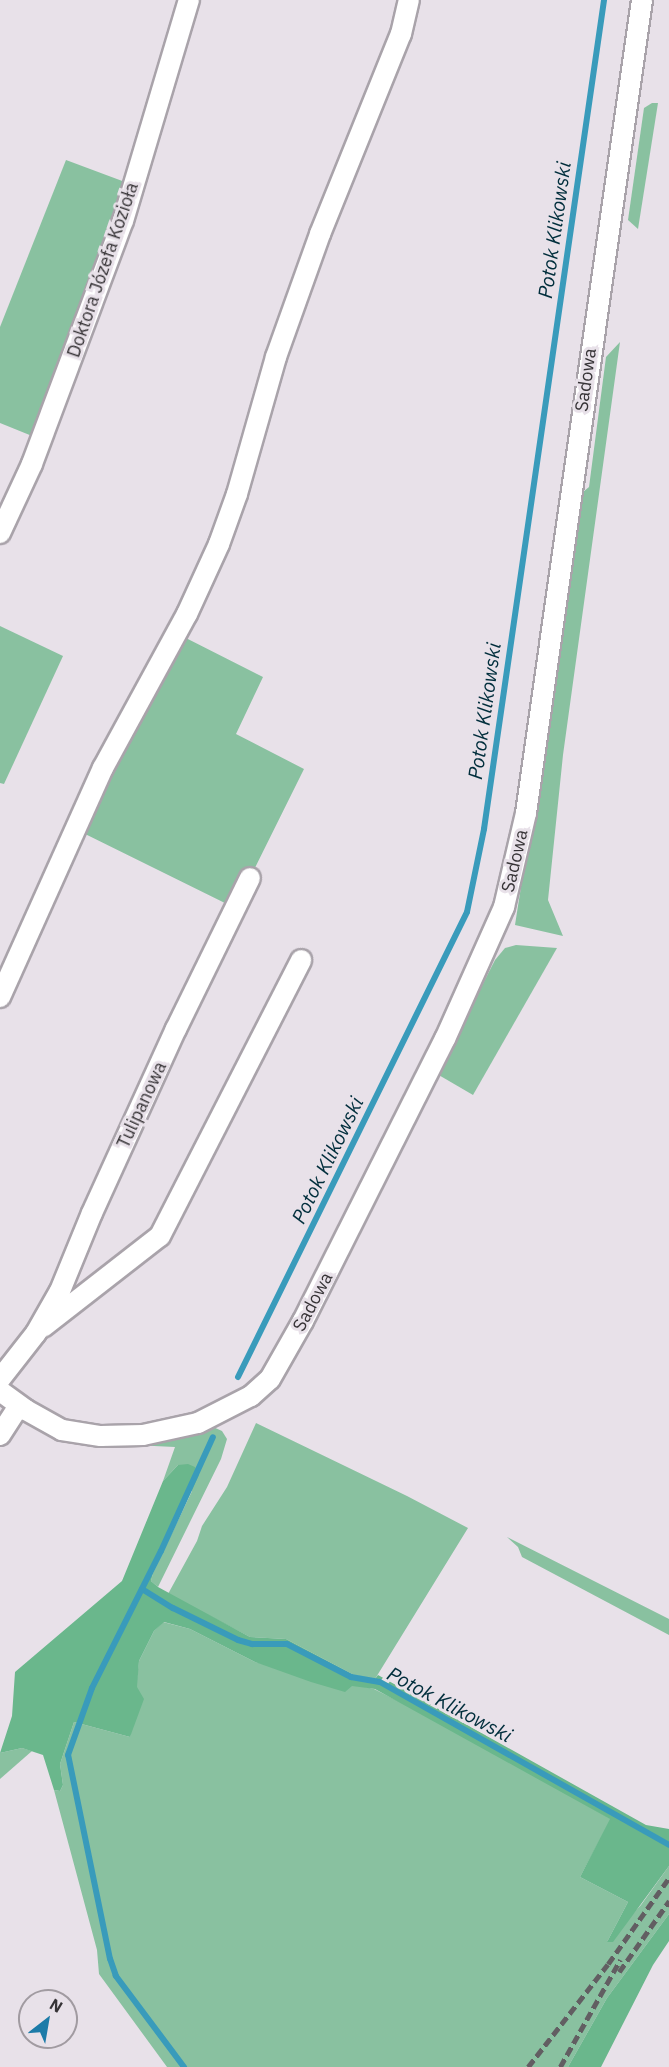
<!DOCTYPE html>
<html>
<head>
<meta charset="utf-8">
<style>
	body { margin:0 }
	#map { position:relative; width:669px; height:2067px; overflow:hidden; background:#e8e1e9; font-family:"IBM Plex Sans",sans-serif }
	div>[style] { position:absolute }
	.green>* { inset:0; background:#89c1a0 }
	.forest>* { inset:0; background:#6ab78c }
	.stream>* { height:6px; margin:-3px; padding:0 3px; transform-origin:3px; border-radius:3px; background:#399bbb }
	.roads { filter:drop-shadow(2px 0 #a9a3aa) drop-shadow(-2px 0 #a9a3aa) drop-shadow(0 2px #a9a3aa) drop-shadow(0 -2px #a9a3aa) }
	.minor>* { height:20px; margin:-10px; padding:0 10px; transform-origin:10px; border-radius:10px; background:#fff }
	.rail>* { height:4.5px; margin-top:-2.25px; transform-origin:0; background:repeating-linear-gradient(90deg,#625e62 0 9px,transparent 0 13.5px) }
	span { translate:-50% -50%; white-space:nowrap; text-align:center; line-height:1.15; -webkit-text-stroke:6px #e8e1e9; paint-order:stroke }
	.street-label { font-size:18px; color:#363336 }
	.water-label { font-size:20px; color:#012e3c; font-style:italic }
	.north { position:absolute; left:18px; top:1989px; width:60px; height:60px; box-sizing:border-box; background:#e8e1e9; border:2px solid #a19ba1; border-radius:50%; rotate:31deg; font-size:16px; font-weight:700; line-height:24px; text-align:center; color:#363336 }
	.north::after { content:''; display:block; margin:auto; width:21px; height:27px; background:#1c7ba8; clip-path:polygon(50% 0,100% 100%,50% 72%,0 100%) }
</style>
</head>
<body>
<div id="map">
	<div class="green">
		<div style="clip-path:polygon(652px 103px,658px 103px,638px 229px,628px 220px,644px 108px)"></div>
		<div style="clip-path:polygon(66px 160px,133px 185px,42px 440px,0 423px,0 327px)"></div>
		<div style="clip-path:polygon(620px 342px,563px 755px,548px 900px,563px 936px,515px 925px,583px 492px,589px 487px,606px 357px)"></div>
		<div style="clip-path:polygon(0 626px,63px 656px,4px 784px,0 783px)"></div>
		<div style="clip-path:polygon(176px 633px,263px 677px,236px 734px,304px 769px,235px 908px,75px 829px)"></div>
		<div style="clip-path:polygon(516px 945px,557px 948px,473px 1095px,437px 1074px,495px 960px,505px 948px)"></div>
		<div style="clip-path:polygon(256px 1423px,407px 1496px,468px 1528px,375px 1679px,354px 1675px,286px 1639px,250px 1637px,168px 1594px,197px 1541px,202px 1526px,227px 1487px)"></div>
		<div style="clip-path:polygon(211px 1426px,222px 1431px,227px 1439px,221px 1459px,158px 1587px,151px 1581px,153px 1573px,192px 1491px,178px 1465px,163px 1481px,175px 1447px,112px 1444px)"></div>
		<div style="clip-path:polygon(507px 1537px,669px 1619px,669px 1635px,522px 1557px,518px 1547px)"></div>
		<div style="clip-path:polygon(163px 1622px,190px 1629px,255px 1662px,374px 1689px,436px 1720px,611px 1819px,580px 1877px,628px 1902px,607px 1942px,641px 1905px,669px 1866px,669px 1914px,607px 1998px,568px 2067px,167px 2067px,99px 1974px,97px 1950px,54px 1790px,60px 1791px,63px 1785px,60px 1764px,74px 1722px,130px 1737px,139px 1661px,154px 1631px)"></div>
		<div style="clip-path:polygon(22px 1748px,32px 1751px,0 1779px,0 1753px)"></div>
	</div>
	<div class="forest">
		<div style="clip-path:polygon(188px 1464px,195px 1467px,199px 1475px,153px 1573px,151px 1581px,158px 1587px,250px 1637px,286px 1639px,354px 1675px,375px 1679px,378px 1675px,646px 1825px,669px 1829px,669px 1866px,613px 1942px,607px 1942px,628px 1902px,580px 1877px,610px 1819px,375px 1689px,352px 1686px,345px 1692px,311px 1682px,255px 1662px,190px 1629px,164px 1622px,154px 1631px,139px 1661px,137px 1687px,144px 1699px,130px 1737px,74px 1722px,60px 1764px,63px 1785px,60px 1791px,54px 1790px,43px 1755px,22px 1748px,0 1753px,12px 1716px,15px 1672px,122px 1581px,163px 1481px,178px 1465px)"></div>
		<div style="clip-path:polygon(669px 1914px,669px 1941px,653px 1965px,601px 2067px,568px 2067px,607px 1998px)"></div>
	</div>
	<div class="stream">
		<div style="left:238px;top:1377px;width:518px;rotate:-63.78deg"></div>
		<div style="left:467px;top:912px;width:85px;rotate:-78.4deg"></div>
		<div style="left:484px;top:829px;width:838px;rotate:-81.76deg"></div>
		<div style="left:142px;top:1589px;width:36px;rotate:32deg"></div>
		<div style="left:173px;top:1608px;width:72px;rotate:26.2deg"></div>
		<div style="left:238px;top:1640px;width:15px;rotate:16deg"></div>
		<div style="left:252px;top:1644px;width:35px"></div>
		<div style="left:287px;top:1644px;width:72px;rotate:27.3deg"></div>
		<div style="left:351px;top:1677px;width:29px;rotate:10deg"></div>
		<div style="left:380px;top:1682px;width:332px;rotate:29.4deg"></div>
		<div style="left:184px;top:2067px;width:114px;rotate:-126.8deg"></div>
		<div style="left:116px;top:1976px;width:18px;rotate:-109deg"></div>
		<div style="left:110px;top:1959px;width:208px;rotate:-101.6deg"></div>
		<div style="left:68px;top:1755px;width:71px;rotate:-70.3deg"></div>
		<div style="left:92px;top:1688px;width:153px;rotate:-63.3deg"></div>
		<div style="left:161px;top:1551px;width:125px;rotate:-65.5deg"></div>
	</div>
	<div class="roads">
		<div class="minor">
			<div style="left:0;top:533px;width:76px;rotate:-65.1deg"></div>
			<div style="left:32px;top:464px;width:259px;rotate:-69.5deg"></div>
			<div style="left:123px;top:221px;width:231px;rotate:-73.4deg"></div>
			<div style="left:0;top:997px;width:251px;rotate:-65.8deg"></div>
			<div style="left:103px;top:768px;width:175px;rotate:-61.4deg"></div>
			<div style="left:187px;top:614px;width:77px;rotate:-65.4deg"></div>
			<div style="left:219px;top:544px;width:53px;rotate:-70.2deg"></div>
			<div style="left:237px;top:494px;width:142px;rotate:-74.1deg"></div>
			<div style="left:276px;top:357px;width:131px;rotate:-70.3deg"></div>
			<div style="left:320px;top:234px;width:216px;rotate:-68deg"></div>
			<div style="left:401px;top:34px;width:35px;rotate:-77deg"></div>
			<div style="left:43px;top:1327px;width:148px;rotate:-37.9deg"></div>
			<div style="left:160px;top:1236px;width:310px;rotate:-62.9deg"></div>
			<div style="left:0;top:1379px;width:58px;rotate:-52deg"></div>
			<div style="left:36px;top:1333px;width:48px;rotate:-60.3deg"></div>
			<div style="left:60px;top:1291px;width:84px;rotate:-67.7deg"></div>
			<div style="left:92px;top:1213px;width:202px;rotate:-65.5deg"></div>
			<div style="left:176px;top:1029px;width:168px;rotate:-63.9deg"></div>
			<div style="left:0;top:1391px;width:32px;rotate:36deg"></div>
			<div style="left:26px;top:1410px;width:41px;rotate:29.1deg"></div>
			<div style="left:62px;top:1430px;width:39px;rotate:9deg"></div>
			<div style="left:101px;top:1436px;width:42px;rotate:-1.4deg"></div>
			<div style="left:143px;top:1435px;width:56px;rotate:-12.3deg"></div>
			<div style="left:198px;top:1423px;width:59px;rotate:-27deg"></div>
			<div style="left:251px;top:1396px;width:25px;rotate:-42deg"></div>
			<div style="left:270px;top:1379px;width:67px;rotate:-60.4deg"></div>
			<div style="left:303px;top:1321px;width:316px;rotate:-63.3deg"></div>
			<div style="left:445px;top:1039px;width:145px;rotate:-65.9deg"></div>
			<div style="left:504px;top:907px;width:97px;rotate:-76.8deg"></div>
			<div style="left:526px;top:813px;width:821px;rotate:-81.88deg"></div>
			<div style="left:0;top:1435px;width:35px;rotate:-57deg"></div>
		</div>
	</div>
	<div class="rail">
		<div style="left:619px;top:1972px;width:87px;rotate:-54.8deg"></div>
		<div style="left:528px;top:2067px;width:130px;rotate:-52.2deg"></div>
		<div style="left:608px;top:1964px;width:105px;rotate:-54.7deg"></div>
		<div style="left:560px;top:2067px;width:123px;rotate:-60.7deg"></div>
	</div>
	<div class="street-label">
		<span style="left:103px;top:270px;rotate:-71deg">Doktora Józefa Kozioła</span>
		<span style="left:586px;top:380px;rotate:-82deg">Sadowa</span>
		<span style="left:515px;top:861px;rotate:-77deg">Sadowa</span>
		<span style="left:142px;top:1105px;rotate:-65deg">Tulipanowa</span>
		<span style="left:313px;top:1302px;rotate:-62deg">Sadowa</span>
	</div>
	<div class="water-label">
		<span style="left:554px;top:230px;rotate:-82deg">Potok Klikowski</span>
		<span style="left:484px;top:711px;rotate:-82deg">Potok Klikowski</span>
		<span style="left:327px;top:1160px;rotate:-64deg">Potok Klikowski</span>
		<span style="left:450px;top:1704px;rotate:28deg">Potok Klikowski</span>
	</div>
	<div class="north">N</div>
</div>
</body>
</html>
